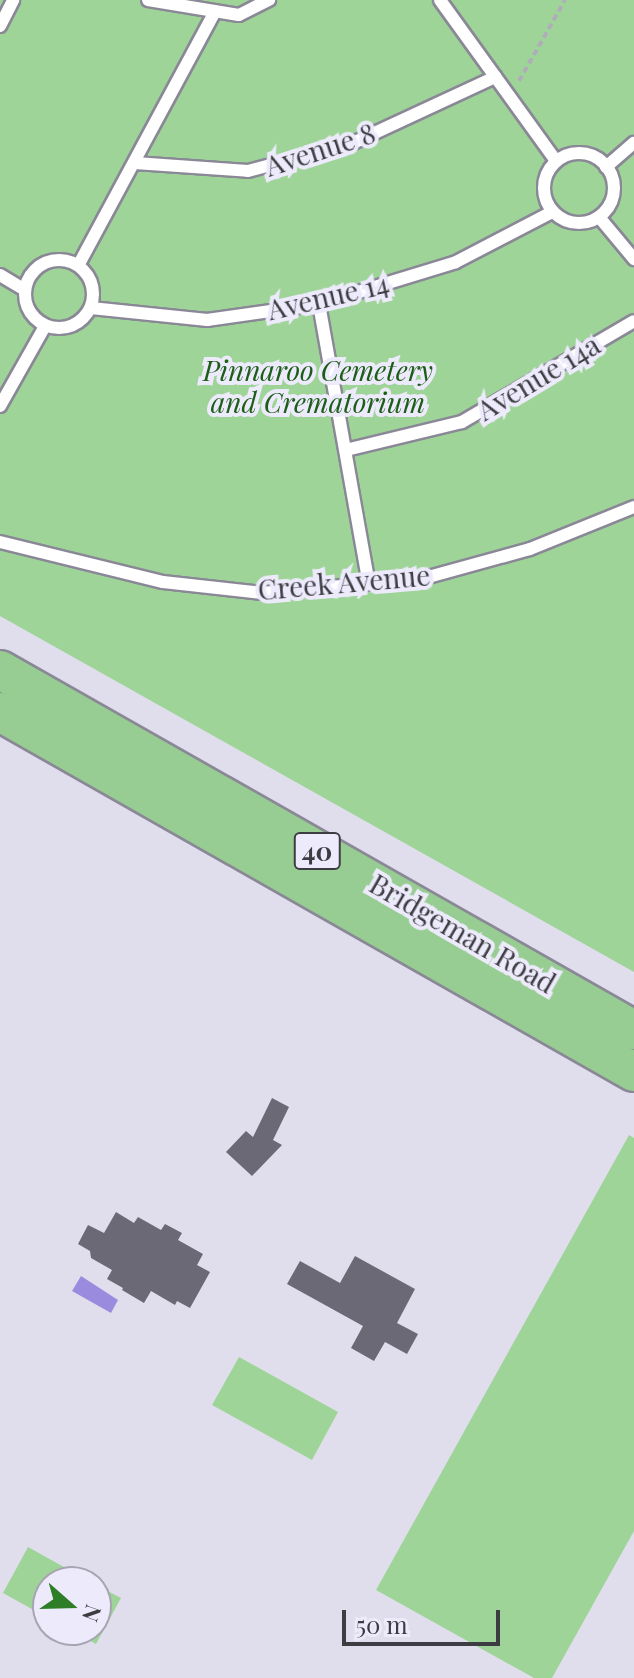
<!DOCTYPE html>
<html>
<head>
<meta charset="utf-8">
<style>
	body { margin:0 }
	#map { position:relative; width:634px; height:1678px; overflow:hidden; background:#e0deed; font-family:"Playfair Display",serif }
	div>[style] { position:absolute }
	.green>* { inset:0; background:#9fd499 }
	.water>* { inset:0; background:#9b8bdf }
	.building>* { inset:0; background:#6b6976 }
	.path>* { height:4px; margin-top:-2px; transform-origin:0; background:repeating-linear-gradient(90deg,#afadba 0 6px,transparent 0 10px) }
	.roads { filter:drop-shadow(2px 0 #8a8896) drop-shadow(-2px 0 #8a8896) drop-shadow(0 2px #8a8896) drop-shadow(0 -2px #8a8896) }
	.service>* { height:12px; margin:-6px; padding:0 6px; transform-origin:6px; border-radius:6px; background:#fff }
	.service>.ring { margin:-6px; padding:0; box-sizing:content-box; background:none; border:12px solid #fff; border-radius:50% }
	.primary>* { height:38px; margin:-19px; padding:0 19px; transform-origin:19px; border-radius:19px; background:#97cd92 }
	span { translate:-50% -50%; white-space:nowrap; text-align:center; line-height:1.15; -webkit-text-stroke:8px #edebfb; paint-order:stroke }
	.shield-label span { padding:2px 6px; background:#edebfb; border:2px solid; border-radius:6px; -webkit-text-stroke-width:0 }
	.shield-label { font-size:26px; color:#3c3c42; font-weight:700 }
	.street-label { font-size:28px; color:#3c3c42 }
	.park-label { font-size:28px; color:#1c5d17; font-style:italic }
	.north { position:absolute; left:32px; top:1566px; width:80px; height:80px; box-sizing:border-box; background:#edebfb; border:2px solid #a6a5b1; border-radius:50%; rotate:110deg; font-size:22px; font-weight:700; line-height:32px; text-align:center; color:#3c3c42 }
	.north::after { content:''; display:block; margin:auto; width:28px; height:36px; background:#2e7e28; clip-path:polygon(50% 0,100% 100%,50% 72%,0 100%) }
	.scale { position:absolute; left:342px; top:1610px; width:158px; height:36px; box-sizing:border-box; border:4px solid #3c3c42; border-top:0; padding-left:10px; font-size:24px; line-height:28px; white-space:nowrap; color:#3c3c42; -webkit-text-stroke:6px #edebfb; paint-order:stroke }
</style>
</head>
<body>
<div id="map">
	<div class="green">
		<div style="clip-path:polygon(0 0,634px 0,634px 972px,0 616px)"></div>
		<div style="clip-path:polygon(629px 1135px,634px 1138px,634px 1531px,552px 1678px,534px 1678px,376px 1590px)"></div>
		<div style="clip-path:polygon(239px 1357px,338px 1412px,312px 1460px,212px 1405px)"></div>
		<div style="clip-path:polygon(28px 1547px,91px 1582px,48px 1582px,48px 1618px,3px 1593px)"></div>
		<div style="clip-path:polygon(96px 1585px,121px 1598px,96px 1644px,70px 1630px,96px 1630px)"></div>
	</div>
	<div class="water">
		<div style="clip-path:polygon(81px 1276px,118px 1300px,111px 1313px,72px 1291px)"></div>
	</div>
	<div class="building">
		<div style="clip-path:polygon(272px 1098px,289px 1107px,273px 1140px,282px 1145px,252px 1176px,226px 1152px,246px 1131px,253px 1137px)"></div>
		<div style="clip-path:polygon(116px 1212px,134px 1223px,138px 1217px,161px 1230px,165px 1224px,182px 1233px,178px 1240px,203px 1254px,197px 1265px,210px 1272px,190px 1308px,177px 1301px,175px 1305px,151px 1291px,144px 1303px,122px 1290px,123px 1288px,107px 1279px,112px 1270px,91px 1258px,90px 1251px,78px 1244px,88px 1225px,104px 1233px)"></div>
		<div style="clip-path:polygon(355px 1256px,415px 1289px,397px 1323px,418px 1334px,407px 1354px,385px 1342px,374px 1361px,351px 1348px,363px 1326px,287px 1284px,300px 1261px,340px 1283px)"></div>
	</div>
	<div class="path">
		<div style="left:519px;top:81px;width:93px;rotate:-60.4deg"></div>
	</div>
	<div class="roads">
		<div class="service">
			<div style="left:148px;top:0;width:92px;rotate:9.4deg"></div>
			<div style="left:239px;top:15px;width:34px;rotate:-27deg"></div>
			<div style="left:440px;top:0;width:198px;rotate:54.2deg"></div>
			<div style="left:0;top:26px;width:29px;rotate:-63deg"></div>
			<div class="ring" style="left:544px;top:153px;width:58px;height:58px"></div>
			<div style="left:135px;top:163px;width:113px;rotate:4deg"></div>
			<div style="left:248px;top:171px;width:109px;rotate:-14.9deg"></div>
			<div style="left:353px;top:143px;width:157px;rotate:-24.9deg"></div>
			<div style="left:606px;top:167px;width:37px;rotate:-41deg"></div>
			<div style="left:599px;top:217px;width:55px;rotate:50.2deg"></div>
			<div class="ring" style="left:25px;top:260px;width:56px;height:56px"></div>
			<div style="left:79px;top:264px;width:287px;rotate:-61.7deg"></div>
			<div style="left:0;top:275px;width:29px;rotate:31deg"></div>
			<div style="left:319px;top:304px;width:284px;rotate:79.9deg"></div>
			<div style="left:91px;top:308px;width:117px;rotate:5.9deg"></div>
			<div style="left:207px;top:320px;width:113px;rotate:-8.1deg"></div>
			<div style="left:319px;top:304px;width:143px;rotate:-17deg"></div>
			<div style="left:456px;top:262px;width:108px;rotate:-27.5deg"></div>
			<div style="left:0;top:406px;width:92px;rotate:-60.6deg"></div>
			<div style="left:346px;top:450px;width:119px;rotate:-13.6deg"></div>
			<div style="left:462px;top:422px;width:199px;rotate:-30.4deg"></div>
			<div style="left:0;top:542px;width:168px;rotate:13.8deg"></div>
			<div style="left:163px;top:582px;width:100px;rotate:6.3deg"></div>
			<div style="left:262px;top:593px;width:160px;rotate:-5deg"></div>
			<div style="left:421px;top:579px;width:113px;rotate:-15.4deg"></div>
			<div style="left:530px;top:549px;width:112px;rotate:-22deg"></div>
		</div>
		<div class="primary">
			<div style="left:0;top:670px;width:729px;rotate:29.59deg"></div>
			<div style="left:0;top:712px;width:729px;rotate:29.59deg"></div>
		</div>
	</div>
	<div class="shield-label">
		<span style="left:317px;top:851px">40</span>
	</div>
	<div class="street-label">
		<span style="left:320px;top:149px;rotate:-18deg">Avenue 8</span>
		<span style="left:328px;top:296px;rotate:-13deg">Avenue 14</span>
		<span style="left:538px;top:377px;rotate:-31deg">Avenue 14a</span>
		<span style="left:344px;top:582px;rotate:-5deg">Creek Avenue</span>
		<span style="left:463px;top:933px;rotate:30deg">Bridgeman Road</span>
	</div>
	<div class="park-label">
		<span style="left:318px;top:386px">Pinnaroo Cemetery<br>and Crematorium</span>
	</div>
	<div class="north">N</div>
	<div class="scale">50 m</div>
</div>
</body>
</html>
